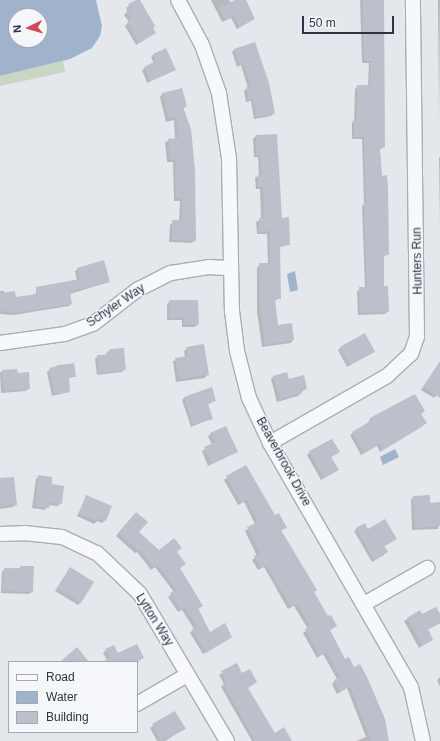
<!DOCTYPE html>
<html>
<head>
<meta charset="utf-8">
<style>
	body { margin:0 }
	#map { position:relative; width:440px; height:741px; overflow:hidden; background:#e4e7ec; font-family:Helvetica,sans-serif }
	div>[style] { position:absolute }
	.green>* { inset:0; background:#c9d6c5 }
	.water>* { inset:0; background:#9fb4cc }
	.shadow>* { inset:0; background:#0003 }
	.building>* { inset:0; background:#bbc0ca }
	.roads { filter:drop-shadow(1px 0 #a9aeb7) drop-shadow(-1px 0 #a9aeb7) drop-shadow(0 1px #a9aeb7) drop-shadow(0 -1px #a9aeb7) }
	.minor>* { height:14px; margin:-7px; padding:0 7px; transform-origin:7px; border-radius:7px; background:#f7f8fa }
	span { translate:-50% -50%; white-space:nowrap; text-align:center; line-height:1.15; -webkit-text-stroke:3px #f4f6f9; paint-order:stroke }
	.street-label { font-size:12px; color:#2b3445 }
	.legend { position:absolute; left:8px; top:661px; width:130px; height:72px; box-sizing:border-box; background:#f4f6f9; border:1px solid #a4a8b1; margin:0; padding:5px 7px; list-style:none; font-size:12px; color:#2b3445 }
	.legend li { display:flex; align-items:center; gap:8px; height:20px }
	.legend b { width:20px; border:1px solid #a4a8b1 }
	.north { position:absolute; left:8px; top:8px; width:40px; height:40px; box-sizing:border-box; background:#f4f6f9; border:1px solid #a4a8b1; border-radius:50%; rotate:265deg; font-size:11px; font-weight:700; line-height:16px; text-align:center; color:#2b3445 }
	.north::after { content:''; display:block; margin:auto; width:14px; height:18px; background:#d1495b; clip-path:polygon(50% 0,100% 100%,50% 72%,0 100%) }
	.scale { position:absolute; left:302px; top:16px; width:92px; height:18px; box-sizing:border-box; border:2px solid #2b3445; border-top:0; padding-left:5px; font-size:12px; line-height:14px; white-space:nowrap; color:#2b3445; -webkit-text-stroke:3px #f4f6f9; paint-order:stroke }
</style>
</head>
<body>
<div id="map">
	<div class="green">
		<div style="clip-path:polygon(63px 61px,65px 72px,0 86px,0 76px)"></div>
	</div>
	<div class="water">
		<div style="clip-path:polygon(evenodd,0 0,96px 0,102px 26px,100px 36px,92px 48px,70px 59px,0 76px,0 0,16px 16px,40px 16px,40px 40px,16px 40px,16px 16px)"></div>
		<div style="clip-path:polygon(295px 271px,298px 290px,290px 292px,287px 274px)"></div>
		<div style="clip-path:polygon(395px 449px,399px 457px,383px 465px,380px 457px)"></div>
	</div>
	<div class="shadow">
		<div style="clip-path:polygon(139px 0,155px 33px,136px 45px,125px 26px,129px 22px,124px 15px,128px 11px,126px 8px)"></div>
		<div style="clip-path:polygon(211px 0,229px 0,231px 3px,245px 0,254px 19px,237px 29px,231px 18px,222px 22px)"></div>
		<div style="clip-path:polygon(360px 0,383px 0,384px 147px,379px 150px,388px 254px,383px 257px,383px 287px,388px 311px,385px 314px,358px 315px,357px 291px,365px 288px,362px 206px,364px 204px,362px 139px,352px 139px,352px 123px,354px 120px,355px 89px,358px 86px,368px 86px,369px 63px,362px 63px)"></div>
		<div style="clip-path:polygon(438px 0,440px 0,439px 123px)"></div>
		<div style="clip-path:polygon(235px 49px,274px 113px,271px 116px,254px 119px,251px 101px,246px 102px,244px 91px,248px 88px,241px 65px,237px 67px,232px 52px)"></div>
		<div style="clip-path:polygon(154px 54px,175px 70px,147px 83px,142px 70px,154px 64px,151px 57px)"></div>
		<div style="clip-path:polygon(162px 94px,186px 106px,183px 109px,195px 240px,192px 243px,169px 242px,170px 224px,179px 221px,180px 201px,174px 201px,173px 162px,167px 162px,165px 142px,175px 139px,174px 120px,166px 122px,160px 97px)"></div>
		<div style="clip-path:polygon(276px 135px,281px 219px,289px 245px,279px 247px,280px 298px,274px 301px,277px 326px,291px 324px,293px 340px,291px 343px,262px 347px,257px 312px,257px 267px,268px 264px,267px 234px,257px 234px,256px 222px,261px 219px,260px 189px,256px 189px,255px 178px,259px 175px,258px 157px,254px 157px,253px 139px,256px 136px)"></div>
		<div style="clip-path:polygon(440px 157px,440px 230px,439px 158px)"></div>
		<div style="clip-path:polygon(78px 269px,109px 282px,70px 294px,71px 304px,69px 306px,14px 315px,0 314px,0 291px,4px 291px,4px 294px,15px 298px,35px 296px,37px 288px,77px 281px,75px 271px)"></div>
		<div style="clip-path:polygon(170px 301px,198px 324px,195px 327px,182px 327px,182px 320px,167px 320px,167px 304px)"></div>
		<div style="clip-path:polygon(341px 347px,374px 351px,347px 367px,338px 350px)"></div>
		<div style="clip-path:polygon(187px 348px,207px 375px,205px 378px,176px 382px,173px 361px,185px 357px,184px 351px)"></div>
		<div style="clip-path:polygon(98px 356px,125px 369px,122px 372px,97px 375px,95px 359px)"></div>
		<div style="clip-path:polygon(440px 363px,440px 394px,438px 393px,434px 398px,421px 390px)"></div>
		<div style="clip-path:polygon(74px 364px,75px 376px,68px 379px,69px 392px,52px 396px,47px 372px,58px 365px)"></div>
		<div style="clip-path:polygon(2px 371px,29px 388px,26px 391px,1px 393px,0 373px)"></div>
		<div style="clip-path:polygon(274px 376px,288px 380px,306px 388px,298px 396px,277px 402px,271px 379px)"></div>
		<div style="clip-path:polygon(415px 395px,424px 411px,420px 414px,423px 426px,380px 452px,377px 446px,361px 455px,350px 435px,368px 423px,370px 419px)"></div>
		<div style="clip-path:polygon(184px 398px,215px 400px,207px 405px,212px 418px,191px 427px,182px 400px)"></div>
		<div style="clip-path:polygon(211px 434px,237px 452px,208px 466px,202px 451px,212px 445px,208px 436px)"></div>
		<div style="clip-path:polygon(310px 452px,338px 452px,331px 457px,338px 470px,321px 480px,307px 455px)"></div>
		<div style="clip-path:polygon(245px 466px,275px 516px,285px 527px,281px 531px,316px 590px,313px 593px,328px 618px,336px 626px,329px 631px,388px 741px,356px 741px,366px 737px,347px 688px,337px 694px,332px 684px,337px 679px,323px 654px,317px 658px,303px 633px,308px 629px,294px 606px,288px 609px,264px 567px,258px 570px,252px 560px,257px 556px,245px 531px,255px 524px,244px 502px,238px 505px,224px 480px)"></div>
		<div style="clip-path:polygon(39px 476px,51px 485px,61px 503px,58px 506px,48px 505px,45px 510px,32px 508px,36px 479px)"></div>
		<div style="clip-path:polygon(0 479px,16px 505px,13px 507px,0 509px)"></div>
		<div style="clip-path:polygon(87px 496px,105px 520px,102px 523px,97px 521px,94px 524px,77px 516px)"></div>
		<div style="clip-path:polygon(414px 497px,440px 515px,438px 529px,412px 530px,411px 499px)"></div>
		<div style="clip-path:polygon(134px 516px,138px 532px,159px 551px,176px 552px,179px 569px,210px 633px,231px 637px,229px 639px,203px 654px,190px 633px,194px 629px,182px 610px,178px 612px,168px 597px,174px 592px,155px 567px,151px 570px,137px 552px,135px 553px,116px 536px)"></div>
		<div style="clip-path:polygon(357px 529px,368px 530px,396px 539px,383px 547px,386px 552px,384px 555px,372px 562px,354px 531px)"></div>
		<div style="clip-path:polygon(33px 567px,32px 592px,29px 594px,1px 593px,2px 572px,4px 569px)"></div>
		<div style="clip-path:polygon(70px 568px,81px 602px,78px 605px,55px 591px)"></div>
		<div style="clip-path:polygon(419px 612px,422px 616px,440px 616px,440px 623px,427px 630px,432px 639px,419px 648px,404px 621px)"></div>
		<div style="clip-path:polygon(106px 650px,118px 655px,143px 658px,137px 662px,108px 662px,103px 653px)"></div>
		<div style="clip-path:polygon(236px 664px,242px 674px,256px 682px,247px 688px,274px 734px,290px 741px,252px 741px,221px 687px,224px 684px,219px 675px)"></div>
		<div style="clip-path:polygon(440px 677px,440px 687px,437px 680px)"></div>
		<div style="clip-path:polygon(175px 712px,184px 729px,165px 741px,157px 741px,150px 728px)"></div>
	</div>
	<div class="building">
		<div style="clip-path:polygon(136px 0,140px 0,155px 26px,153px 28px,156px 33px,139px 43px,127px 22px,131px 20px,126px 11px,131px 9px,128px 4px)"></div>
		<div style="clip-path:polygon(235px 0,246px 0,255px 19px,240px 27px,234px 16px,225px 20px,219px 8px)"></div>
		<div style="clip-path:polygon(363px 0,384px 0,385px 147px,380px 148px,382px 176px,387px 175px,388px 188px,389px 255px,384px 255px,384px 286px,388px 286px,389px 312px,360px 313px,359px 287px,367px 287px,364px 203px,366px 202px,364px 137px,354px 137px,354px 119px,357px 119px,357px 85px,370px 85px,371px 61px,364px 61px)"></div>
		<div style="clip-path:polygon(255px 42px,269px 83px,275px 114px,256px 117px,253px 99px,249px 100px,246px 87px,251px 87px,243px 63px,240px 65px,234px 49px)"></div>
		<div style="clip-path:polygon(166px 48px,176px 70px,150px 81px,144px 67px,156px 61px,153px 54px)"></div>
		<div style="clip-path:polygon(182px 88px,187px 106px,183px 107px,191px 129px,195px 170px,196px 241px,172px 240px,172px 220px,182px 220px,182px 198px,176px 198px,175px 160px,170px 160px,168px 139px,178px 138px,176px 117px,169px 119px,162px 93px)"></div>
		<div style="clip-path:polygon(277px 134px,282px 218px,289px 217px,290px 245px,280px 245px,281px 299px,275px 299px,278px 325px,292px 323px,294px 340px,265px 345px,260px 308px,259px 263px,270px 263px,270px 231px,259px 232px,259px 218px,264px 218px,263px 187px,258px 187px,258px 174px,261px 174px,260px 155px,256px 155px,256px 135px)"></div>
		<div style="clip-path:polygon(104px 260px,110px 282px,70px 292px,72px 304px,17px 313px,0 311px,0 293px,15px 291px,16px 297px,37px 294px,36px 287px,80px 279px,77px 268px)"></div>
		<div style="clip-path:polygon(169px 300px,198px 300px,199px 324px,184px 325px,184px 318px,170px 318px)"></div>
		<div style="clip-path:polygon(365px 333px,375px 352px,350px 365px,340px 347px)"></div>
		<div style="clip-path:polygon(204px 344px,209px 375px,179px 379px,175px 358px,188px 356px,186px 347px)"></div>
		<div style="clip-path:polygon(124px 348px,126px 370px,99px 373px,97px 355px,105px 355px,110px 349px)"></div>
		<div style="clip-path:polygon(440px 361px,440px 398px,423px 387px)"></div>
		<div style="clip-path:polygon(74px 363px,76px 377px,69px 377px,70px 392px,54px 394px,49px 368px)"></div>
		<div style="clip-path:polygon(17px 369px,18px 373px,29px 372px,30px 389px,4px 391px,2px 370px)"></div>
		<div style="clip-path:polygon(287px 372px,289px 379px,304px 375px,307px 389px,301px 390px,302px 393px,280px 399px,273px 376px)"></div>
		<div style="clip-path:polygon(212px 387px,216px 401px,208px 404px,213px 419px,193px 425px,184px 397px)"></div>
		<div style="clip-path:polygon(415px 394px,425px 411px,421px 414px,427px 423px,383px 450px,380px 444px,364px 453px,352px 432px,371px 421px,370px 418px)"></div>
		<div style="clip-path:polygon(226px 426px,238px 452px,211px 464px,204px 447px,215px 442px,210px 433px)"></div>
		<div style="clip-path:polygon(332px 439px,340px 452px,331px 457px,339px 470px,324px 478px,309px 451px)"></div>
		<div style="clip-path:polygon(246px 465px,275px 515px,279px 513px,287px 528px,281px 530px,317px 590px,314px 592px,328px 616px,331px 615px,337px 626px,330px 630px,345px 659px,349px 657px,354px 667px,360px 664px,367px 677px,385px 719px,389px 741px,371px 741px,350px 686px,340px 692px,334px 680px,340px 677px,326px 652px,320px 656px,305px 629px,310px 626px,297px 604px,291px 607px,266px 565px,261px 568px,254px 556px,260px 553px,247px 527px,258px 522px,247px 500px,241px 503px,226px 476px)"></div>
		<div style="clip-path:polygon(38px 475px,52px 477px,52px 484px,64px 486px,62px 504px,50px 502px,49px 508px,35px 506px)"></div>
		<div style="clip-path:polygon(14px 477px,17px 505px,0 507px,0 478px)"></div>
		<div style="clip-path:polygon(86px 495px,112px 506px,106px 521px,99px 518px,97px 521px,79px 514px)"></div>
		<div style="clip-path:polygon(430px 495px,430px 503px,440px 502px,440px 526px,415px 528px,413px 496px)"></div>
		<div style="clip-path:polygon(136px 512px,148px 522px,139px 532px,159px 550px,174px 538px,182px 548px,177px 552px,186px 564px,180px 568px,203px 606px,198px 609px,210px 632px,225px 623px,232px 637px,206px 653px,192px 629px,197px 627px,185px 608px,181px 611px,170px 593px,176px 590px,158px 565px,154px 568px,140px 550px,138px 551px,118px 533px)"></div>
		<div style="clip-path:polygon(385px 519px,397px 539px,384px 546px,388px 552px,374px 560px,356px 528px,365px 523px,368px 529px)"></div>
		<div style="clip-path:polygon(20px 566px,34px 566px,33px 592px,3px 591px,4px 568px,20px 569px)"></div>
		<div style="clip-path:polygon(70px 567px,94px 582px,81px 603px,57px 588px)"></div>
		<div style="clip-path:polygon(436px 607px,440px 614px,440px 622px,428px 629px,433px 640px,422px 646px,407px 618px,420px 610px,422px 614px)"></div>
		<div style="clip-path:polygon(137px 644px,144px 658px,136px 662px,102px 662px,110px 658px,105px 649px,114px 645px,118px 653px)"></div>
		<div style="clip-path:polygon(77px 647px,89px 662px,60px 662px)"></div>
		<div style="clip-path:polygon(237px 663px,242px 673px,250px 669px,257px 682px,248px 688px,275px 733px,284px 727px,292px 741px,255px 741px,223px 684px,226px 682px,221px 671px)"></div>
		<div style="clip-path:polygon(175px 711px,186px 729px,161px 741px,152px 724px)"></div>
	</div>
	<div class="roads">
		<div class="minor">
			<div style="left:178px;top:0;width:51px;rotate:61.9deg"></div>
			<div style="left:202px;top:45px;width:51px;rotate:70.5deg"></div>
			<div style="left:219px;top:93px;width:66px;rotate:81.3deg"></div>
			<div style="left:229px;top:158px;width:153px;rotate:88.9deg"></div>
			<div style="left:232px;top:311px;width:40px;rotate:82.9deg"></div>
			<div style="left:237px;top:351px;width:49px;rotate:75.7deg"></div>
			<div style="left:249px;top:398px;width:50px;rotate:65deg"></div>
			<div style="left:270px;top:443px;width:282px;rotate:60deg"></div>
			<div style="left:411px;top:687px;width:55px;rotate:77.5deg"></div>
			<div style="left:0;top:343px;width:66px;rotate:-7.9deg"></div>
			<div style="left:65px;top:334px;width:30px;rotate:-20deg"></div>
			<div style="left:93px;top:324px;width:56px;rotate:-37.7deg"></div>
			<div style="left:137px;top:290px;width:38px;rotate:-27deg"></div>
			<div style="left:171px;top:273px;width:38px;rotate:-9deg"></div>
			<div style="left:209px;top:267px;width:22px;rotate:3deg"></div>
			<div style="left:270px;top:443px;width:135px;rotate:-29.8deg"></div>
			<div style="left:387px;top:376px;width:33px;rotate:-43deg"></div>
			<div style="left:411px;top:354px;width:18px;rotate:-71deg"></div>
			<div style="left:417px;top:337px;width:337px;rotate:-90.7deg"></div>
			<div style="left:0;top:534px;width:24px;rotate:-2deg"></div>
			<div style="left:24px;top:533px;width:38px;rotate:6deg"></div>
			<div style="left:62px;top:537px;width:38px;rotate:25deg"></div>
			<div style="left:97px;top:553px;width:59px;rotate:43.6deg"></div>
			<div style="left:140px;top:594px;width:171px;rotate:59.4deg"></div>
			<div style="left:364px;top:604px;width:73px;rotate:-29.7deg"></div>
			<div style="left:137px;top:704px;width:58px;rotate:-30.1deg"></div>
		</div>
	</div>
	<div class="street-label">
		<span style="left:418px;top:261px;rotate:-91deg">Hunters Run</span>
		<span style="left:116px;top:306px;rotate:-34deg">Schyler Way</span>
		<span style="left:283px;top:462px;rotate:61deg">Beaverbrook Drive</span>
		<span style="left:154px;top:620px;rotate:58deg">Lytton Way</span>
	</div>
	<ul class="legend">
	<li><b style="height:5px;background:#f7f8fa"></b>Road</li>
	<li><b style="height:11px;background:#9fb4cc"></b>Water</li>
	<li><b style="height:11px;background:#bbc0ca"></b>Building</li>
	</ul>
	<div class="north">N</div>
	<div class="scale">50 m</div>
</div>
</body>
</html>
